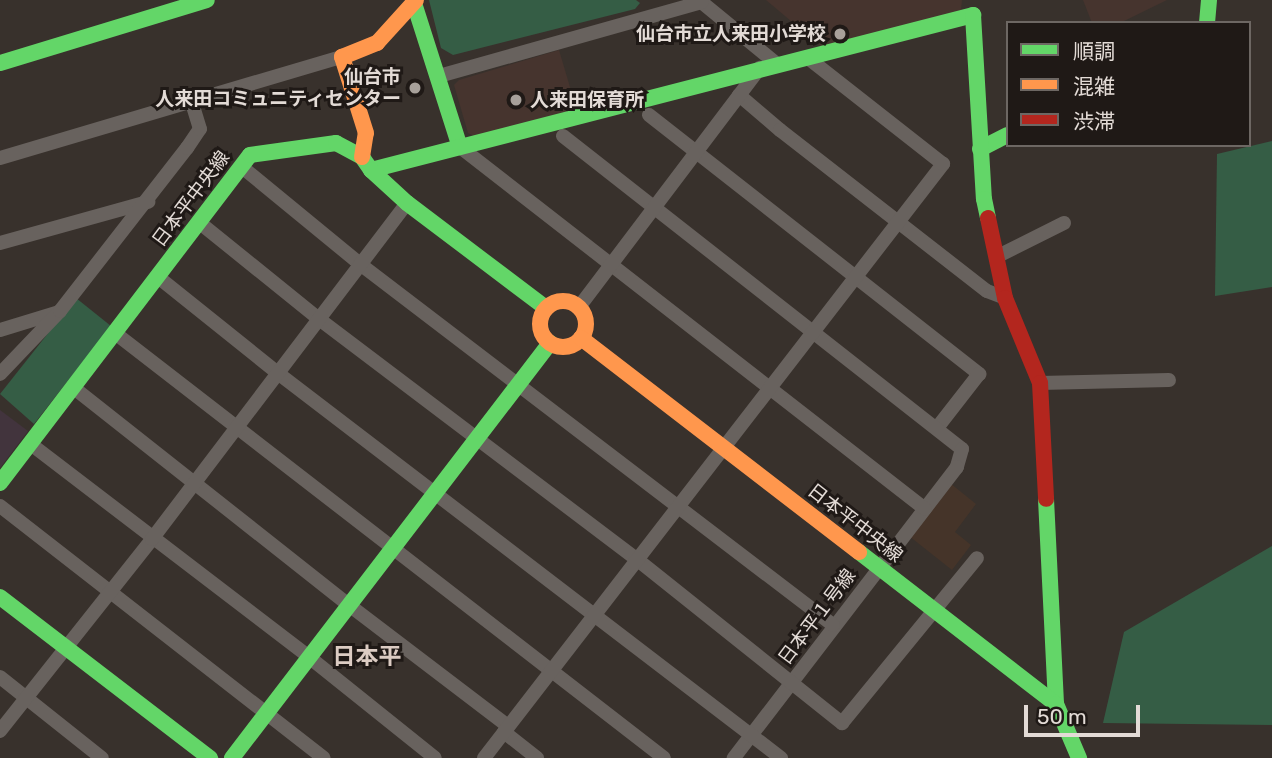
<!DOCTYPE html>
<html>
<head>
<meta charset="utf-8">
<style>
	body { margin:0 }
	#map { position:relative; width:1272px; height:758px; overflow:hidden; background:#38312c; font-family:Rubik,"Noto Sans JP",sans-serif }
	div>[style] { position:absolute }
	.built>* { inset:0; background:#453429 }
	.industrial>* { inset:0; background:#42343d }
	.education>* { inset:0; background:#46342e }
	.green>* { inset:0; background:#355d45 }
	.street>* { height:14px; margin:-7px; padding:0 7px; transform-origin:7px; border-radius:7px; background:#68625e }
	.fast>* { height:16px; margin:-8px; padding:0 8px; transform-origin:8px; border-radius:8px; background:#63d668 }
	.slow>* { height:16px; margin:-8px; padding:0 8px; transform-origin:8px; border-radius:8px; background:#ff974d }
	.slow>.ring { margin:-8px; padding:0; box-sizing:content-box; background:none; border:16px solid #ff974d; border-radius:50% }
	.jam>* { height:16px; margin:-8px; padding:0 8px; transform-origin:8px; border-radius:8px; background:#b3261e }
	.dots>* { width:19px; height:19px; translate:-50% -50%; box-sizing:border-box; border:4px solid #1f1916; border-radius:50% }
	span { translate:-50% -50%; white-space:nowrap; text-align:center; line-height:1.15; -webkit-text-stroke:6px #1f1916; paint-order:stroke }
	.poi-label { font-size:19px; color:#e3dbd6; font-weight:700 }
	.right { translate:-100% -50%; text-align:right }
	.left { translate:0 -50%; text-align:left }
	.street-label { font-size:19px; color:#e3dbd6 }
	.quarter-label { font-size:23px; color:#dcccc3; font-weight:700 }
	.legend { position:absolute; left:1006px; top:21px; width:245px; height:126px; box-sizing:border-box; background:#1f1916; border:2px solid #6d6763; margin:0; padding:9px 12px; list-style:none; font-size:21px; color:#e3dbd6 }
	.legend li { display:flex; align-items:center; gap:14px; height:35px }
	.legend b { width:35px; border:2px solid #6d6763 }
	.scale { position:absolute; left:1024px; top:705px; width:116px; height:32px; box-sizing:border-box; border:4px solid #e3dbd6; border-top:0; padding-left:9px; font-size:21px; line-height:24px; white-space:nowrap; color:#e3dbd6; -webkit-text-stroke:5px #1f1916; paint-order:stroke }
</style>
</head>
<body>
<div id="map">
	<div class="built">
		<div style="clip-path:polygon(950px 483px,976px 504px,955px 532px,971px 545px,952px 570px,909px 536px)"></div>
	</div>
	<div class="industrial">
		<div style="clip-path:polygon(0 410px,28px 431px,0 468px)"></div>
	</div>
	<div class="education">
		<div style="clip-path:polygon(766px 0,962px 0,961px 10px,823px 48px)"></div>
		<div style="clip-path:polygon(1083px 0,1167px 0,1120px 23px,1092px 23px)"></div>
		<div style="clip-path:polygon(559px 50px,578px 114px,476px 137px,468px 133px,454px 85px,459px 80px)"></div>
	</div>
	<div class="green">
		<div style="clip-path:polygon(429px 0,636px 0,640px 3px,635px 9px,453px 55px,441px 48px)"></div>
		<div style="clip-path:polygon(1272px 141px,1272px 287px,1215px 296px,1217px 154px)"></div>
		<div style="clip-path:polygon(76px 298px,111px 326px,34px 424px,0 394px)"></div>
		<div style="clip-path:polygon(1272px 546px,1272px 725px,1103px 723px,1124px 632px)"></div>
	</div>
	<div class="street">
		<div style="left:699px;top:0;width:101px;rotate:39.4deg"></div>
		<div style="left:439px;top:76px;width:273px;rotate:-15.7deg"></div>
		<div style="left:739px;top:95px;width:54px;rotate:40.5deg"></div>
		<div style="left:780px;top:130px;width:262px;rotate:37.9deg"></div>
		<div style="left:987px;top:291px;width:19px;rotate:21deg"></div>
		<div style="left:649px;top:115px;width:420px;rotate:38.1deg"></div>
		<div style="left:979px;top:374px;width:68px;rotate:127.9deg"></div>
		<div style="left:563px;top:136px;width:507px;rotate:38.11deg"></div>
		<div style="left:962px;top:449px;width:19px;rotate:106deg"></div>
		<div style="left:957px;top:467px;width:367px;rotate:127.5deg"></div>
		<div style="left:460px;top:147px;width:589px;rotate:37.9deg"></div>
		<div style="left:0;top:158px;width:357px;rotate:-16.5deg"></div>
		<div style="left:242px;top:167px;width:153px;rotate:39.4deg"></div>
		<div style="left:360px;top:264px;width:595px;rotate:37.35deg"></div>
		<div style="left:200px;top:223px;width:153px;rotate:38.9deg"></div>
		<div style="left:319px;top:319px;width:401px;rotate:37.1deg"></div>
		<div style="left:639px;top:561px;width:260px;rotate:38.6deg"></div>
		<div style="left:842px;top:723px;width:213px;rotate:-50.7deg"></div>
		<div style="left:0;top:243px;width:154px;rotate:-15.5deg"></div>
		<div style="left:996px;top:257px;width:76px;rotate:-26.6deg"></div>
		<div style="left:158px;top:277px;width:155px;rotate:38.7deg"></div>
		<div style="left:279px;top:374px;width:632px;rotate:37.41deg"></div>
		<div style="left:579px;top:307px;width:300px;rotate:-52.9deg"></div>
		<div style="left:0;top:330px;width:62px;rotate:-17deg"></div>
		<div style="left:115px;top:333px;width:694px;rotate:37.74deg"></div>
		<div style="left:0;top:374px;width:87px;rotate:-46.4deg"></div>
		<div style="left:60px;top:311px;width:207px;rotate:-52.1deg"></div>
		<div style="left:187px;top:148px;width:23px;rotate:-56deg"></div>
		<div style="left:200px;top:129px;width:27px;rotate:-107deg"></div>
		<div style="left:1040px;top:383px;width:129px;rotate:-1.3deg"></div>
		<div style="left:74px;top:388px;width:350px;rotate:38.3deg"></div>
		<div style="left:349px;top:605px;width:200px;rotate:37.3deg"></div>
		<div style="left:32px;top:445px;width:349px;rotate:37.4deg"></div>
		<div style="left:309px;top:657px;width:161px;rotate:38.7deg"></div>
		<div style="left:0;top:506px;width:410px;rotate:37.9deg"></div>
		<div style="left:0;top:677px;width:130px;rotate:38.5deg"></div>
		<div style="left:0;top:731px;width:245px;rotate:-51.6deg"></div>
		<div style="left:152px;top:539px;width:422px;rotate:-52.8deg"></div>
		<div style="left:504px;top:732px;width:42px;rotate:38.2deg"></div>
		<div style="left:484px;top:758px;width:751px;rotate:-52.31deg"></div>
		<div style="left:943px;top:164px;width:170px;rotate:-141.9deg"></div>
	</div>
	<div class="fast">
		<div style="left:413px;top:0;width:154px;rotate:72.3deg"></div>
		<div style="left:1207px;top:23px;width:23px;rotate:-85deg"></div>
		<div style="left:0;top:63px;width:216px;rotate:-16.9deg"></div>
		<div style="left:980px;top:149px;width:31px;rotate:-27deg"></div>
		<div style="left:371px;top:170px;width:622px;rotate:-14.44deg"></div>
		<div style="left:973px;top:15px;width:184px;rotate:86.6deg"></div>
		<div style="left:984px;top:199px;width:19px;rotate:78deg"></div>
		<div style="left:0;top:483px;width:412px;rotate:-52.7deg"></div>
		<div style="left:250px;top:155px;width:87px;rotate:-7.9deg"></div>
		<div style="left:336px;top:143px;width:30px;rotate:28deg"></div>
		<div style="left:362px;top:157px;width:16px;rotate:55deg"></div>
		<div style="left:371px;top:170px;width:49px;rotate:42.5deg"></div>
		<div style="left:407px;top:203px;width:174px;rotate:37.1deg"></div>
		<div style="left:1046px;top:499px;width:205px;rotate:87.2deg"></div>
		<div style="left:859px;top:552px;width:249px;rotate:37.7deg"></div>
		<div style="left:1056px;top:704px;width:59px;rotate:66.9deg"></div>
		<div style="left:0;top:597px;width:265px;rotate:37.5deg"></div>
		<div style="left:232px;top:758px;width:523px;rotate:-52.54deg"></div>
	</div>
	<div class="slow">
		<div style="left:362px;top:157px;width:24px;rotate:-81deg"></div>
		<div style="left:366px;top:133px;width:80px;rotate:-107.5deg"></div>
		<div style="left:342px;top:57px;width:38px;rotate:-22deg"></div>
		<div style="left:377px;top:43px;width:58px;rotate:-47.8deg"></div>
		<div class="ring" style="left:540px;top:301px;width:30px;height:30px"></div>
		<div style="left:581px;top:338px;width:351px;rotate:37.6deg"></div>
	</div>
	<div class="jam">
		<div style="left:988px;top:218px;width:82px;rotate:78deg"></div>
		<div style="left:1005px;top:298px;width:92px;rotate:67.6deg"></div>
		<div style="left:1040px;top:383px;width:116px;rotate:87deg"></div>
	</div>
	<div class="dots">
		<div style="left:840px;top:34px;background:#a7a09a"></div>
		<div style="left:415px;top:88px;background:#a7a09a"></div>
		<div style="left:516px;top:100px;background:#a7a09a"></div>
	</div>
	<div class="poi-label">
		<span class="right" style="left:826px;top:34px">仙台市立人来田小学校</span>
		<span class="right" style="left:401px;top:88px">仙台市<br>人来田コミュニティセンター</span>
		<span class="left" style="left:530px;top:100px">人来田保育所</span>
	</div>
	<div class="street-label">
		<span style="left:191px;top:199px;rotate:-53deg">日本平中央線</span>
		<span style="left:855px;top:523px;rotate:38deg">日本平中央線</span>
		<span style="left:817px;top:617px;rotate:-53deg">日本平１号線</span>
	</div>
	<div class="quarter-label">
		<span style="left:367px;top:656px">日本平</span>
	</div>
	<ul class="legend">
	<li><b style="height:9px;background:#63d668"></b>順調</li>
	<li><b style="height:9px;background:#ff974d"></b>混雑</li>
	<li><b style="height:9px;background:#b3261e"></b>渋滞</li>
	</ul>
	<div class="scale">50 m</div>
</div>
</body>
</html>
